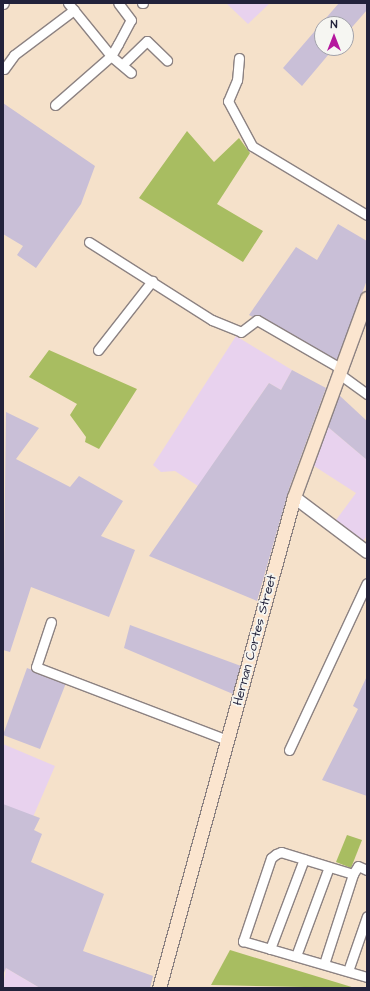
<!DOCTYPE html>
<html>
<head>
<meta charset="utf-8">
<style>
	body { margin:0 }
	#map { position:relative; width:370px; height:991px; overflow:hidden; background:#f5e1ca; font-family:"Architects Daughter",sans-serif }
	div>[style] { position:absolute }
	.built>* { inset:0; background:#e8d2ee }
	.industrial>* { inset:0; background:#c9bfd7 }
	.green>* { inset:0; background:#a8bd61 }
	.roads { filter:drop-shadow(1px 0 #8c8282) drop-shadow(-1px 0 #8c8282) drop-shadow(0 1px #8c8282) drop-shadow(0 -1px #8c8282) }
	.minor>* { height:9px; margin:-4.5px; padding:0 4.5px; transform-origin:4.5px; border-radius:4.5px; background:#fff }
	.tertiary>* { height:12px; margin:-6px; padding:0 6px; transform-origin:6px; border-radius:6px; background:#fff }
	.secondary>* { height:13px; margin:-6.5px; padding:0 6.5px; transform-origin:6.5px; border-radius:6.5px; background:#fbe5cf }
	span { translate:-50% -50%; white-space:nowrap; text-align:center; line-height:1.15; -webkit-text-stroke:3.5px #f6f6f2; paint-order:stroke }
	.street-label { font-size:13px; color:#22223b }
	.frame { position:absolute; inset:0; border:4px solid #22223b; pointer-events:none }
	.north { position:absolute; left:314px; top:16px; width:40px; height:40px; box-sizing:border-box; background:#f6f6f2; border:1px solid #a1a1a9; border-radius:50%; rotate:0deg; font-size:11px; font-weight:700; line-height:16px; text-align:center; color:#22223b }
	.north::after { content:''; display:block; margin:auto; width:14px; height:18px; background:#b5179e; clip-path:polygon(50% 0,100% 100%,50% 72%,0 100%) }
</style>
</head>
<body>
<div id="map">
	<div class="built">
		<div style="clip-path:polygon(226px 3px,270px 3px,248px 24px)"></div>
		<div style="clip-path:polygon(236px 336px,292px 370px,281px 390px,269px 383px,198px 486px,175px 471px,161px 472px,153px 465px)"></div>
		<div style="clip-path:polygon(328px 427px,367px 460px,367px 536px,363px 541px,336px 520px,356px 493px,314px 466px)"></div>
		<div style="clip-path:polygon(3px 744px,55px 766px,30px 824px,3px 812px)"></div>
		<div style="clip-path:polygon(6px 968px,40px 988px,3px 988px)"></div>
	</div>
	<div class="industrial">
		<div style="clip-path:polygon(339px 3px,367px 3px,367px 10px,346px 34px,346px 24px,322px 24px,322px 48px,334px 48px,302px 86px,283px 68px)"></div>
		<div style="clip-path:polygon(3px 103px,95px 166px,81px 204px,36px 268px,17px 255px,23px 246px,3px 234px)"></div>
		<div style="clip-path:polygon(338px 224px,367px 241px,367px 280px,336px 362px,249px 315px,296px 247px,317px 260px)"></div>
		<div style="clip-path:polygon(292px 370px,326px 388px,289px 489px,257px 601px,149px 556px,269px 383px,281px 390px)"></div>
		<div style="clip-path:polygon(339px 395px,367px 421px,367px 460px,328px 427px)"></div>
		<div style="clip-path:polygon(6px 412px,39px 428px,16px 459px,70px 487px,79px 476px,123px 501px,101px 536px,135px 550px,109px 617px,31px 587px,10px 652px,3px 650px)"></div>
		<div style="clip-path:polygon(130px 625px,241px 666px,233px 694px,124px 648px)"></div>
		<div style="clip-path:polygon(27px 668px,66px 683px,40px 749px,3px 735px)"></div>
		<div style="clip-path:polygon(367px 676px,367px 796px,322px 780px,358px 709px,353px 706px)"></div>
		<div style="clip-path:polygon(3px 804px,40px 818px,34px 830px,42px 834px,31px 862px,104px 894px,83px 951px,153px 976px,150px 988px,40px 988px,6px 968px,3px 975px)"></div>
	</div>
	<div class="green">
		<div style="clip-path:polygon(187px 131px,214px 162px,239px 138px,250px 153px,217px 204px,263px 231px,243px 262px,139px 198px)"></div>
		<div style="clip-path:polygon(49px 350px,137px 389px,99px 449px,85px 442px,86px 437px,70px 415px,77px 404px,29px 377px)"></div>
		<div style="clip-path:polygon(347px 835px,362px 840px,351px 868px,336px 862px)"></div>
		<div style="clip-path:polygon(230px 950px,355px 988px,211px 985px)"></div>
	</div>
	<div class="roads">
		<div class="minor">
			<div style="left:68px;top:3px;width:68px;rotate:50.9deg"></div>
			<div style="left:111px;top:56px;width:26px;rotate:40deg"></div>
			<div style="left:142px;top:3px;width:1px"></div>
			<div style="left:3px;top:4px;width:1px;rotate:-45deg"></div>
			<div style="left:239px;top:58px;width:22px;rotate:95deg"></div>
			<div style="left:237px;top:80px;width:23px;rotate:113deg"></div>
			<div style="left:228px;top:101px;width:51px;rotate:61.9deg"></div>
			<div style="left:252px;top:146px;width:134px;rotate:31deg"></div>
			<div style="left:123px;top:64px;width:33px;rotate:-44deg"></div>
			<div style="left:147px;top:41px;width:28px;rotate:44deg"></div>
			<div style="left:4px;top:69px;width:17px;rotate:-54deg"></div>
			<div style="left:14px;top:55px;width:75px;rotate:-36.9deg"></div>
			<div style="left:55px;top:105px;width:74px;rotate:-41.2deg"></div>
			<div style="left:111px;top:56px;width:14px;rotate:-60deg"></div>
			<div style="left:118px;top:44px;width:27px;rotate:-62deg"></div>
			<div style="left:131px;top:20px;width:21px;rotate:-127deg"></div>
			<div style="left:89px;top:242px;width:146px;rotate:32.4deg"></div>
			<div style="left:212px;top:320px;width:31px;rotate:22deg"></div>
			<div style="left:241px;top:332px;width:20px;rotate:-37deg"></div>
			<div style="left:257px;top:320px;width:96px;rotate:30deg"></div>
			<div style="left:98px;top:350px;width:88px;rotate:-52deg"></div>
			<div style="left:338px;top:373px;width:36px;rotate:36deg"></div>
			<div style="left:51px;top:622px;width:47px;rotate:108.4deg"></div>
			<div style="left:36px;top:667px;width:204px;rotate:20.9deg"></div>
			<div style="left:289px;top:750px;width:184px;rotate:-65deg"></div>
			<div style="left:353px;top:874px;width:75px;rotate:-163deg"></div>
			<div style="left:281px;top:852px;width:5px;rotate:158deg"></div>
			<div style="left:276px;top:854px;width:6px;rotate:141deg"></div>
			<div style="left:271px;top:858px;width:88px;rotate:108.6deg"></div>
			<div style="left:243px;top:941px;width:129px;rotate:16.2deg"></div>
			<div style="left:270px;top:949px;width:96px;rotate:-69.3deg"></div>
			<div style="left:296px;top:956px;width:95px;rotate:-69.7deg"></div>
			<div style="left:324px;top:964px;width:95px;rotate:-72.1deg"></div>
			<div style="left:353px;top:874px;width:9px;rotate:-58deg"></div>
			<div style="left:358px;top:866px;width:10px;rotate:24deg"></div>
			<div style="left:348px;top:971px;width:58px;rotate:-70.9deg"></div>
		</div>
		<div class="tertiary">
			<div style="left:294px;top:497px;width:91px;rotate:37deg"></div>
		</div>
		<div class="secondary">
			<div style="left:159px;top:988px;width:509px;rotate:-74.63deg"></div>
			<div style="left:294px;top:497px;width:212px;rotate:-69.9deg"></div>
		</div>
	</div>
	<div class="street-label">
		<span style="left:255px;top:640px;rotate:-75deg">Hernan Cortes Street</span>
	</div>
	<div class="frame"></div>
	<div class="north">N</div>
</div>
</body>
</html>
